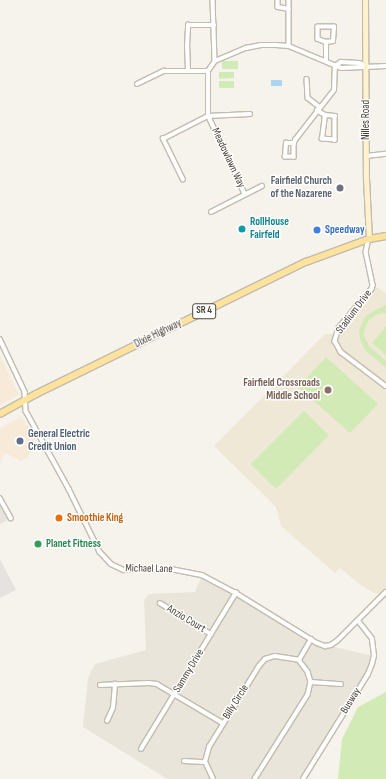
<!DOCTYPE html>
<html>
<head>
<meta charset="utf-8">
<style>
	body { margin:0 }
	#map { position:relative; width:386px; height:779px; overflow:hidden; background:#f6f3ec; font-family:"Sofia Sans Condensed",sans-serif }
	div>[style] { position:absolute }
	.residential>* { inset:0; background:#eae5da }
	.commercial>* { inset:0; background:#f7ead8 }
	.education>* { inset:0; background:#efe8d6 }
	.green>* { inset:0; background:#d2eab5 }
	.parking>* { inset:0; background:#e5e3e0 }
	.water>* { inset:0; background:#a9d4f2 }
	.roads { filter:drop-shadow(1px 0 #c2bbae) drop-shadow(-1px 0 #c2bbae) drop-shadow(0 1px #c2bbae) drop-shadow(0 -1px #c2bbae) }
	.street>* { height:3.5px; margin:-1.75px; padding:0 1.75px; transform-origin:1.75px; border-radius:1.75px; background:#fff }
	.secondary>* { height:5px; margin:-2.5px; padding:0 2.5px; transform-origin:2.5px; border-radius:2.5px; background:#fff3cd }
	.primary>* { height:5.5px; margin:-2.75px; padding:0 2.75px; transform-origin:2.75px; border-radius:2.75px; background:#ffe39c }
	.dots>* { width:11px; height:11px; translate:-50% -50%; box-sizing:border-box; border:2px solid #fff; border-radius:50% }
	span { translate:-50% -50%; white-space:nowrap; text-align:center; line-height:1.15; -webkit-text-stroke:3px #fff; paint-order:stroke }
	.shield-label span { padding:1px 3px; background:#fff; border:1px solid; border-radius:3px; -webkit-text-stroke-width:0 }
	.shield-label { font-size:10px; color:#4b4439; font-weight:700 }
	.street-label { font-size:11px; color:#4b4439 }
	.worship-label { font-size:11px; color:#5b616d; font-weight:700 }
	.right { translate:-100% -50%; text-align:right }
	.culture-label { font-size:11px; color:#0d838f; font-weight:700 }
	.left { translate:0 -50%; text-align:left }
	.shop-label { font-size:11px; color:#366cbe; font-weight:700 }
	.education-label { font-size:11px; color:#785e54; font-weight:700 }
	.service-label { font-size:11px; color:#4e5e75; font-weight:700 }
	.food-label { font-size:11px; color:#c56008; font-weight:700 }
	.leisure-label { font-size:11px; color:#27864d; font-weight:700 }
</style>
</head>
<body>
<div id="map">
	<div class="residential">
		<div style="clip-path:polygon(202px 575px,317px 643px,374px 656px,372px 664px,303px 779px,167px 779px,83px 727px,88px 678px,95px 664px,146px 650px,144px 600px,149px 594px,195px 592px)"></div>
	</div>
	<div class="commercial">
		<div style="clip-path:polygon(0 355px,19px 395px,0 405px)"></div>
		<div style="clip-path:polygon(21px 417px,36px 437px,28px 457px,21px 461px,5px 453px,0 463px,0 428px)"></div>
	</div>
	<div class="education">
		<div style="clip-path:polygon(373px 285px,386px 293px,386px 592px,384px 594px,374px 593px,362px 586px,340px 568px,335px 573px,281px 526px,276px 507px,214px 446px,325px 334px,336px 334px)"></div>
	</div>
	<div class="green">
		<div style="clip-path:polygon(222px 61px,238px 61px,238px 69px,222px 69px)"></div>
		<div style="clip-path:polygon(219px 72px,234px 72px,234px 78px,219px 79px)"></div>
		<div style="clip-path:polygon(219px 81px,234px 81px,234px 88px,219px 88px)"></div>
		<div style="clip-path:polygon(386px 305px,386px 313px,377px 314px,369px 320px,365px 328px,364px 335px,369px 346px,386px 361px,386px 368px,365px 350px,360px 339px,359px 331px,363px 320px,368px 314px)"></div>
		<div style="clip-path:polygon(386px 326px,386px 355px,372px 343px)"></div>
		<div style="clip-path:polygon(326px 357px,378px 404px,350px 433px,298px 387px)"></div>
		<div style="clip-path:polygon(304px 411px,329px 435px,276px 489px,251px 464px)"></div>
		<div style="clip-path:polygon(386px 692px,386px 779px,338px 779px,342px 739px,358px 707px)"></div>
	</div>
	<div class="parking">
		<div style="clip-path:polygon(0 498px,11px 518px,0 524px)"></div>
		<div style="clip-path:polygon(0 559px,16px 590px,0 598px)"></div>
	</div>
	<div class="water">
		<div style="clip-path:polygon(271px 80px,282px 80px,282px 86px,271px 86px)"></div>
	</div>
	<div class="roads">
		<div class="street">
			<div style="left:213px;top:0;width:61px;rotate:88.1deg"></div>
			<div style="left:278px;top:0;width:7px;rotate:90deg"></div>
			<div style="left:278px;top:7px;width:11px;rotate:10deg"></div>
			<div style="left:289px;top:0;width:46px;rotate:90deg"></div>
			<div style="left:326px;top:60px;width:18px;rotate:-90deg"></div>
			<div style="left:326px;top:42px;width:7px;rotate:-8deg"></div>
			<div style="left:333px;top:41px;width:14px;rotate:-86deg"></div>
			<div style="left:334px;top:27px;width:16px;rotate:180deg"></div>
			<div style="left:318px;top:27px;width:12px;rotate:90deg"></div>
			<div style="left:318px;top:39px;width:9px;rotate:21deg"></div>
			<div style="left:335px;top:66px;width:7px;rotate:-34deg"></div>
			<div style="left:341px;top:62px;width:18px;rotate:3deg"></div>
			<div style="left:359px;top:63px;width:7px;rotate:16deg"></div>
			<div style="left:188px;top:71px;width:24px;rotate:-92deg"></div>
			<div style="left:187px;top:47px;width:22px;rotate:-87deg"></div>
			<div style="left:188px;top:25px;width:26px"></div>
			<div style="left:307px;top:79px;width:19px;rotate:87deg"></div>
			<div style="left:308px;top:98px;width:15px;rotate:37deg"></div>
			<div style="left:137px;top:84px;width:30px;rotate:-26deg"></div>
			<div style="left:164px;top:71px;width:44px"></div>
			<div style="left:317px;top:110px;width:9px;rotate:32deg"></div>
			<div style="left:325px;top:115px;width:10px;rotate:6deg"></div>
			<div style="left:335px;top:116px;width:24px;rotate:90deg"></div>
			<div style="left:335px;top:140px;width:13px;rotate:-176deg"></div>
			<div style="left:322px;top:139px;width:24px;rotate:-83deg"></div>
			<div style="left:294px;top:143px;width:14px;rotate:90deg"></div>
			<div style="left:294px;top:157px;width:9px;rotate:180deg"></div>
			<div style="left:285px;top:157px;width:14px;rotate:-86deg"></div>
			<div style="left:286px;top:143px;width:8px"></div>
			<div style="left:294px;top:143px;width:3px;rotate:-72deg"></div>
			<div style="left:295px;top:140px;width:63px;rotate:-52deg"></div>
			<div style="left:334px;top:90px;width:24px;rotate:-88deg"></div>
			<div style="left:366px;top:156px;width:20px;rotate:-6deg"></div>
			<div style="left:183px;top:180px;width:46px;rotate:-116deg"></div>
			<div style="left:163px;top:139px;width:51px;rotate:-27.1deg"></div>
			<div style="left:208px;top:116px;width:45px;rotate:-90deg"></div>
			<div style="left:208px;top:71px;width:12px;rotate:-55deg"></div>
			<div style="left:215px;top:61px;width:34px;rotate:-23deg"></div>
			<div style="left:246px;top:48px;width:15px;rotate:-11deg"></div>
			<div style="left:261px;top:45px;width:15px"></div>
			<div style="left:276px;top:45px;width:13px;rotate:4deg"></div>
			<div style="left:289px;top:46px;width:56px;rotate:22.9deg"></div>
			<div style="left:341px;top:68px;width:45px;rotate:-2.5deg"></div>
			<div style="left:245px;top:195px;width:87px;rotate:-115.1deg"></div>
			<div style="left:208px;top:116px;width:42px;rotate:-2.7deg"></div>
			<div style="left:211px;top:212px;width:57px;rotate:-27deg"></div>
			<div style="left:369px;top:239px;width:13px;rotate:103deg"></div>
			<div style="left:366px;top:252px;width:34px;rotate:78deg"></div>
			<div style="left:373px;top:285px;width:4px;rotate:104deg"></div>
			<div style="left:372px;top:289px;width:51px;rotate:130.2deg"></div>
			<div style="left:339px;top:328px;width:14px;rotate:107deg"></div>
			<div style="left:335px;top:341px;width:13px;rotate:61deg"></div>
			<div style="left:341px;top:352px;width:56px;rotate:37.1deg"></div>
			<div style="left:0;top:339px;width:59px;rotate:64.7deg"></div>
			<div style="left:25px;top:392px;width:19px;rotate:87deg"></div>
			<div style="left:26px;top:411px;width:89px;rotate:61.1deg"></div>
			<div style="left:69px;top:489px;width:70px;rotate:63.8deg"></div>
			<div style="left:100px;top:552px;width:16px;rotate:47deg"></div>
			<div style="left:111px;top:564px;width:14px;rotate:25deg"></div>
			<div style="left:124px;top:570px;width:47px;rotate:-1.2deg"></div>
			<div style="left:171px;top:569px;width:32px;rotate:11deg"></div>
			<div style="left:202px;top:575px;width:38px;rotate:28deg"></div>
			<div style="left:236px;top:593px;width:95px;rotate:31.7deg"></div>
			<div style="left:317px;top:643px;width:9px;rotate:21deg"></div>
			<div style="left:325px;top:646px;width:6px;rotate:-9deg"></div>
			<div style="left:331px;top:645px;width:7px;rotate:-34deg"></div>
			<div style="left:337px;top:641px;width:69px;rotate:-45deg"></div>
			<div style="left:0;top:498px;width:23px;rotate:61deg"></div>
			<div style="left:160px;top:603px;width:60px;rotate:31.3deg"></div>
			<div style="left:299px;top:660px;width:24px;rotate:-60deg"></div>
			<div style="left:311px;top:682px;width:30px;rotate:4deg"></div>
			<div style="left:100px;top:685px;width:49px;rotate:-2.3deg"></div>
			<div style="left:149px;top:683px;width:8px;rotate:7deg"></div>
			<div style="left:157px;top:684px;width:77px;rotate:30.6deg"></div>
			<div style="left:107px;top:721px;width:14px;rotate:-65deg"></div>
			<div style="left:113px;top:708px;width:24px;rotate:-85deg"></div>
			<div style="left:141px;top:749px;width:183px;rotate:-58.7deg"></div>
			<div style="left:184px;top:761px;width:21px;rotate:3deg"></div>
			<div style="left:213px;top:779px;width:19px;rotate:-115deg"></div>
			<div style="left:205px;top:762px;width:16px;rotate:-75deg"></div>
			<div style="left:209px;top:747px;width:95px;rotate:-58.3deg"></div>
			<div style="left:259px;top:666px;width:9px;rotate:-49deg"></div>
			<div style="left:265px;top:659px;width:10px;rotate:-17deg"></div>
			<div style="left:275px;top:656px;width:24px;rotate:9deg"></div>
			<div style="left:299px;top:660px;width:15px;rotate:53deg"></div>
			<div style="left:308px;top:672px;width:10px;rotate:73deg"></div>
			<div style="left:311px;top:682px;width:13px;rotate:103deg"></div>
			<div style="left:308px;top:695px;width:99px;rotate:122.2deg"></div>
			<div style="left:303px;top:779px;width:123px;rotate:-58.2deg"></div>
			<div style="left:368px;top:674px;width:11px;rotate:-68deg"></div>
			<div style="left:372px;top:664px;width:8px;rotate:-76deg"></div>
			<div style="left:374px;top:656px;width:17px;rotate:-97deg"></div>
			<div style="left:372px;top:639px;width:23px;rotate:-128deg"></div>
		</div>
		<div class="secondary">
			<div style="left:365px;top:0;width:178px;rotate:89.7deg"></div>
			<div style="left:366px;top:178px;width:61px;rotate:87.2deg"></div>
		</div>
		<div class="primary">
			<div style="left:0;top:414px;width:41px;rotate:-29.1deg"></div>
			<div style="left:36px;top:394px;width:301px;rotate:-26.1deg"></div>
			<div style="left:306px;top:262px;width:67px;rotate:-20.1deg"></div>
			<div style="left:369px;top:239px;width:17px;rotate:-10deg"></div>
		</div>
	</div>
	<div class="dots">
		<div style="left:340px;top:188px;background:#6b7280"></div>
		<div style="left:242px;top:229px;background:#0f9aa8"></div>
		<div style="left:317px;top:230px;background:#3f7fe0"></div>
		<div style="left:328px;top:390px;background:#8d6e63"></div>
		<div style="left:20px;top:441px;background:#5c6f8a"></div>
		<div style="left:59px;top:518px;background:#e8710a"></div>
		<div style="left:38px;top:544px;background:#2e9e5b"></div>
	</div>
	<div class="shield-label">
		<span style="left:204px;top:311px">SR 4</span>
	</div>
	<div class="street-label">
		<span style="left:366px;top:120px;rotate:-90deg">Nilles Road</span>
		<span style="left:228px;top:158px;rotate:65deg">Meadowlawn Way</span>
		<span style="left:354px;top:312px;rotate:-53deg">Stadium Drive</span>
		<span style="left:158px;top:334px;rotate:-26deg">Dixie Highway</span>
		<span style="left:149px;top:569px;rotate:1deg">Michael Lane</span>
		<span style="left:186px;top:619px;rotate:31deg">Anzio Court</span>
		<span style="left:189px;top:671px;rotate:-59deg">Sammy Drive</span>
		<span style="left:351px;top:701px;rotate:-58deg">Busway</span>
		<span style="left:236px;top:702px;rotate:-58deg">Billy Circle</span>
	</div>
	<div class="worship-label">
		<span class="right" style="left:332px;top:188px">Fairfield Church<br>of the Nazarene</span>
	</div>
	<div class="culture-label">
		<span class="left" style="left:250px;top:229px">RollHouse<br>Fairfeld</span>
	</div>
	<div class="shop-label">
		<span class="left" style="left:325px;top:230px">Speedway</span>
	</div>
	<div class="education-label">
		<span class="right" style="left:320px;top:390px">Fairfield Crossroads<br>Middle School</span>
	</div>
	<div class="service-label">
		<span class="left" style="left:28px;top:441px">General Electric<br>Credit Union</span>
	</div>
	<div class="food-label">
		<span class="left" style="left:67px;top:518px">Smoothie King</span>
	</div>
	<div class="leisure-label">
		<span class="left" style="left:46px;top:544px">Planet Fitness</span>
	</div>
</div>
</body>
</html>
